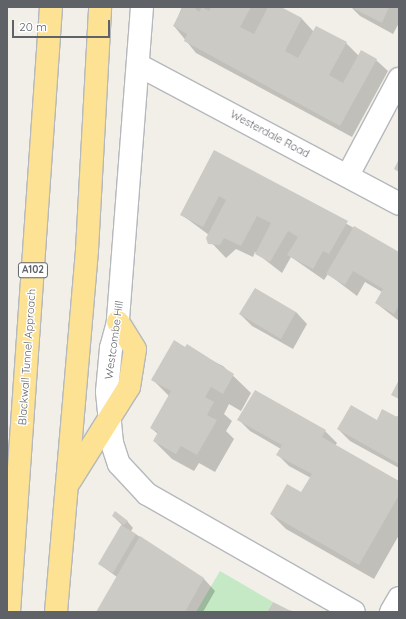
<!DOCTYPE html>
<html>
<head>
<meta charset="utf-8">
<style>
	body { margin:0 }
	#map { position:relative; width:406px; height:619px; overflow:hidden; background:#f1efe8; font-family:Quicksand,sans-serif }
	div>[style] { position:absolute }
	.green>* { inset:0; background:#c5e8c5 }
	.shadow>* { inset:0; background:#0003 }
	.building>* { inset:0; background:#cccac5 }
	.roads { filter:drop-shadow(1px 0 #b5b8bc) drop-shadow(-1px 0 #b5b8bc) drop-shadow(0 1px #b5b8bc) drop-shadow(0 -1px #b5b8bc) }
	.street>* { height:22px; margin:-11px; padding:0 11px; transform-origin:11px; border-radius:11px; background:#fff }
	.secondary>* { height:22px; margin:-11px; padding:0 11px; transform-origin:11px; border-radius:11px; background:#fff }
	.highway>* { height:22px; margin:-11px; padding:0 11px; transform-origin:11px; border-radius:11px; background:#fde293 }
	span { translate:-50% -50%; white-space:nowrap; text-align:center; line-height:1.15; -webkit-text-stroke:3px #fff; paint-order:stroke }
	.shield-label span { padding:1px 3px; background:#fff; border:1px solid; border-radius:3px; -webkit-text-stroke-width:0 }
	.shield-label { font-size:10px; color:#5f6368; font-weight:700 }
	.street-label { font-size:11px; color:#5f6368 }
	.frame { position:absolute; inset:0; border:8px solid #5f6368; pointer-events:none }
	.scale { position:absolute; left:12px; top:20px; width:98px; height:18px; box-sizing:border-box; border:2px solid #5f6368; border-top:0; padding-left:5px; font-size:12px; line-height:14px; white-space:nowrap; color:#5f6368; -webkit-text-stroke:3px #fff; paint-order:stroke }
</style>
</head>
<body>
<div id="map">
	<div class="green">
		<div style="clip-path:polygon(220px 571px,273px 602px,267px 612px,196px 612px)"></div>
	</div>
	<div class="shadow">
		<div style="clip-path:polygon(182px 7px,279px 7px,302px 19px,314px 32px,346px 43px,359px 56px,376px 60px,388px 71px,352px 137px,196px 53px,174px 26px)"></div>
		<div style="clip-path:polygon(351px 7px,399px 7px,399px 23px,393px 34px,360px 16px)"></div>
		<div style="clip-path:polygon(215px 151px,399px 253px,399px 321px,376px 303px,382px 292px,365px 282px,357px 296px,328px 274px,324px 280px,291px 257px,282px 273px,255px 252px,253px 257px,236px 249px,226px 258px,207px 238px,209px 235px,182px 215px)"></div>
		<div style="clip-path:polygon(296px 312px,307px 324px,293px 349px,252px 326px,240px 314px)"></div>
		<div style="clip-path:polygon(174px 342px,223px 366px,251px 393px,241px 411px,229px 404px,224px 414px,232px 421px,226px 431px,234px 439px,215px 472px,199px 463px,194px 471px,172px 459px,154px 441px,158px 434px,151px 428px,169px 396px,153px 380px)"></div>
		<div style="clip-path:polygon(399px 416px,399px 468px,350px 441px,338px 429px)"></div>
		<div style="clip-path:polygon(239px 420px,325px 431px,337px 443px,335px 446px,399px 482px,399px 535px,374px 579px,286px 529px,271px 514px,301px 494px,311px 478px,289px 466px,277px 454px,281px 449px,250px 431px)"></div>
		<div style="clip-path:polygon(113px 516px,127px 521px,133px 528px,131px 531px,204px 579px,215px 591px,203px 612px,97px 612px,117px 577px,99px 564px,122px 525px)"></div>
	</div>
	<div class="building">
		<div style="clip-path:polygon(183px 7px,194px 7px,199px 12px,202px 7px,209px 11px,211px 7px,251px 7px,240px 27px,254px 34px,268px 7px,281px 7px,302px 18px,285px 51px,298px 58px,316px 26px,347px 42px,329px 75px,343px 83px,361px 50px,377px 59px,340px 126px,184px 41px,187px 34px,173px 26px)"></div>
		<div style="clip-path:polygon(351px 7px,389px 7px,382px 23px)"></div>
		<div style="clip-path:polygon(214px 150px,348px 221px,329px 254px,323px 251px,313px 269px,287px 255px,298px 237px,288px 231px,270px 262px,255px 254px,271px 223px,257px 216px,241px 246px,224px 238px,220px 245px,208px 244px,206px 238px,226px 200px,219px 196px,203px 227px,180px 215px)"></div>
		<div style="clip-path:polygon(399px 159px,399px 172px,394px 169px)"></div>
		<div style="clip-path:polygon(354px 226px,399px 252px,399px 305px,394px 314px,375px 303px,383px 289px,353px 271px,345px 285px,326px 274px)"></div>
		<div style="clip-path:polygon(255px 288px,296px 312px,281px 339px,239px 314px)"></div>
		<div style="clip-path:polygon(174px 340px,185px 347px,187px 344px,234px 374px,223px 394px,211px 387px,205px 397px,214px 402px,207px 415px,217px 420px,197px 455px,181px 446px,176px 454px,153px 441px,158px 432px,150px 428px,171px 391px,151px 380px)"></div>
		<div style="clip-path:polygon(399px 380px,399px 399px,391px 395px)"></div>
		<div style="clip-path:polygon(255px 390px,326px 430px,322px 437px,399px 481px,399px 495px,359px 565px,270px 514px,287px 484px,301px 492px,312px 474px,276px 455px,282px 445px,237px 420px)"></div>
		<div style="clip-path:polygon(351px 405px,377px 420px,382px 409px,397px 417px,399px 414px,399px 464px,337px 429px)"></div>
		<div style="clip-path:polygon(115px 511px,128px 521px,124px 525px,112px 516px)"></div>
		<div style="clip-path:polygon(121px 525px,136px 534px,113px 573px,98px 564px)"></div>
		<div style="clip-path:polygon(140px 536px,204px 578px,185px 612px,96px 612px)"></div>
		<div style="clip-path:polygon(273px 602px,289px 610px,296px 612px,267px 612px)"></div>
	</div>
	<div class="roads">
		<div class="street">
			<div style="left:348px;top:175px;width:109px;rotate:-62deg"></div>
		</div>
		<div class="secondary">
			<div style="left:142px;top:7px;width:316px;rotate:94.4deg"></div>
			<div style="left:118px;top:322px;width:27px;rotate:105deg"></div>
			<div style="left:111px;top:348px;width:44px;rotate:95.2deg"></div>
			<div style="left:107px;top:392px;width:51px;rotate:84.4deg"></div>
			<div style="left:112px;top:443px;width:22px;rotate:72deg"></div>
			<div style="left:119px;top:464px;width:41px;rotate:47deg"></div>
			<div style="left:147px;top:494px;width:238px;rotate:29.7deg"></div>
			<div style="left:140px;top:66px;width:293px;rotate:28deg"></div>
			<div style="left:391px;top:612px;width:16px;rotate:-60deg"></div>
		</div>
		<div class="highway">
			<div style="left:70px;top:481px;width:111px;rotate:-57.9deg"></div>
			<div style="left:129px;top:387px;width:38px;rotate:-81deg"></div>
			<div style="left:135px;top:349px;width:32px;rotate:-122deg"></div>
			<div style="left:9px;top:612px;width:606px;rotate:-86.03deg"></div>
			<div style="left:56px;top:612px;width:363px;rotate:-85.1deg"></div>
			<div style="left:87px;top:250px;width:243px;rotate:-86.9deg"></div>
		</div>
	</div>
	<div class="shield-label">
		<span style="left:33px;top:270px">A102</span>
	</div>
	<div class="street-label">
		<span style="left:270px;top:134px;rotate:28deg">Westerdale Road</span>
		<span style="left:114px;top:340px;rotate:-82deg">Westcombe Hill</span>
		<span style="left:27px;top:357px;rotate:-86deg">Blackwall Tunnel Approach</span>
	</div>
	<div class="frame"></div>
	<div class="scale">20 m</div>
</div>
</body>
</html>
